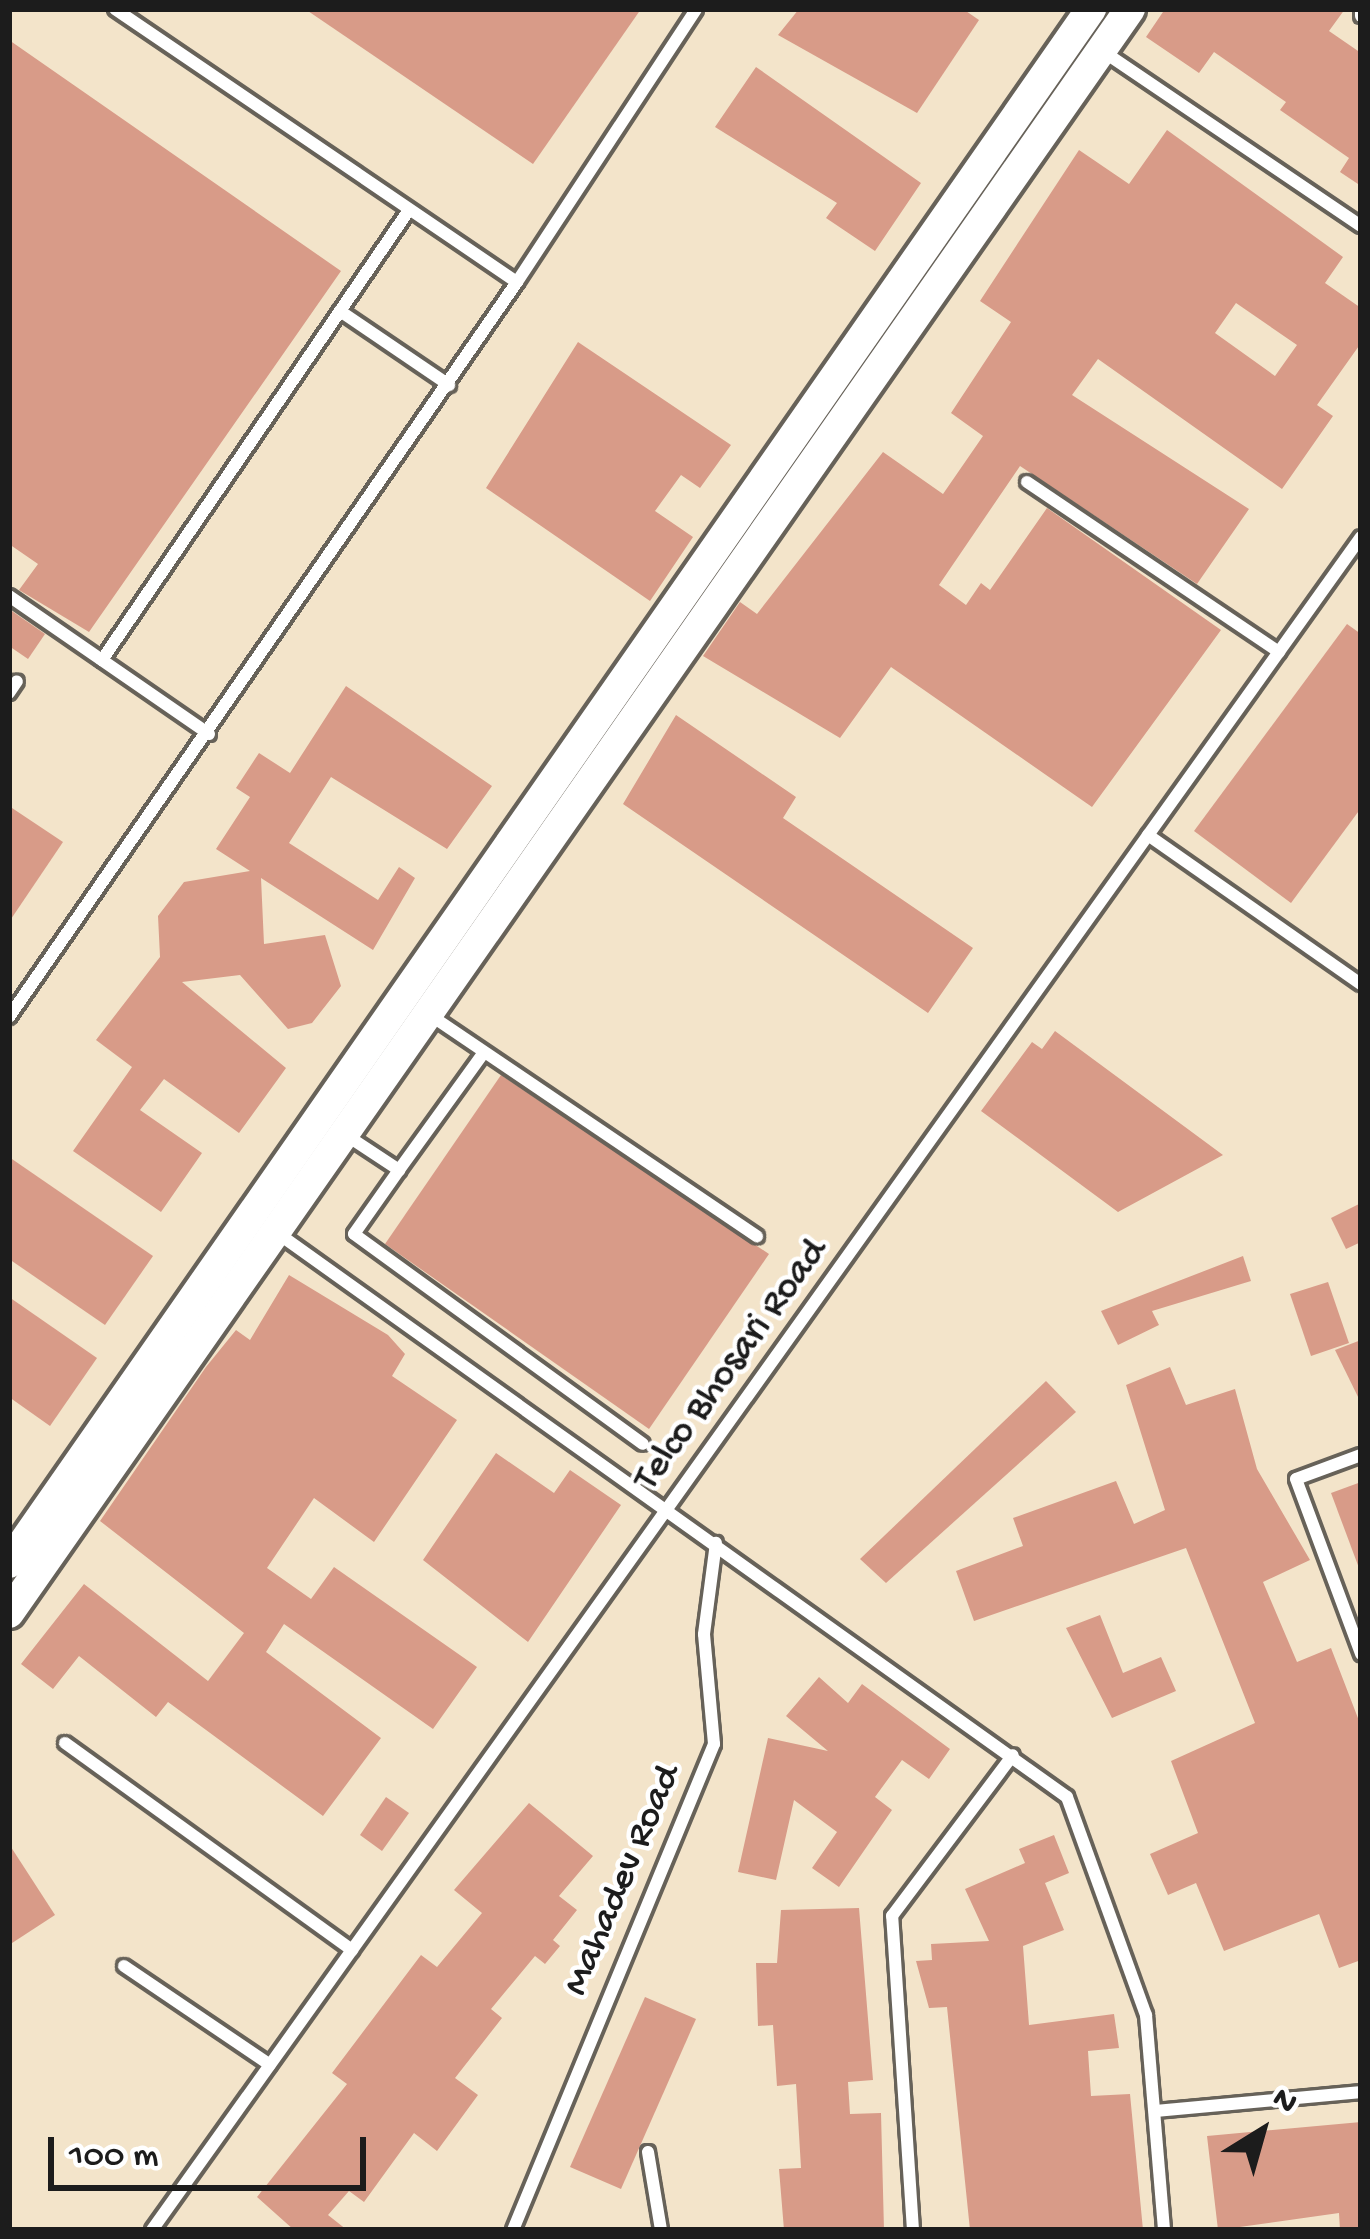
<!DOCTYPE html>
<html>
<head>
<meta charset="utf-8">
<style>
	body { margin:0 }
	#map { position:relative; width:1370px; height:2239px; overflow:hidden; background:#f3e4ca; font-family:"Gochi Hand",sans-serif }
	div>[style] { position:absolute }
	.building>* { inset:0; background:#d89b88 }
	.roads { filter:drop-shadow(3px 0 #676259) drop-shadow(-3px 0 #676259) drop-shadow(0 3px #676259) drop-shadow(0 -3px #676259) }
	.service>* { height:12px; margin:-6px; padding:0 6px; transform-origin:6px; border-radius:6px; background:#fff }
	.tertiary>* { height:30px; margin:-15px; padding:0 15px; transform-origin:15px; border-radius:15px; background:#fff }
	span { translate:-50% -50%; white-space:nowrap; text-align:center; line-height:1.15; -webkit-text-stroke:9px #fff; paint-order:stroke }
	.street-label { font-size:39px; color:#1c1c1c }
	.frame { position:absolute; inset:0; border:12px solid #1c1c1c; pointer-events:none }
	.north { position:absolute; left:1202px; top:2071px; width:120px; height:120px; -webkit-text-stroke:9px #fff; paint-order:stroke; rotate:37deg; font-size:33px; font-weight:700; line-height:48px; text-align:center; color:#1c1c1c }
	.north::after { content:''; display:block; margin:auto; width:42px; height:54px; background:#1c1c1c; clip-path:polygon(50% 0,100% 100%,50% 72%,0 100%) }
	.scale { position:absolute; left:48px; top:2137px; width:318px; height:54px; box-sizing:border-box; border:6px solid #1c1c1c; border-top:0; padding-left:15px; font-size:36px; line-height:42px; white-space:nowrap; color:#1c1c1c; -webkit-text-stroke:9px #fff; paint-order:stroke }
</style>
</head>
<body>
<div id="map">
	<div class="building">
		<div style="clip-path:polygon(305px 9px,641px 9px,533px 164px)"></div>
		<div style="clip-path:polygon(799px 9px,963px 9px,979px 20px,917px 113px,778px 35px)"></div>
		<div style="clip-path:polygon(1165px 9px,1345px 9px,1329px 31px,1361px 53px,1361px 186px,1340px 172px,1349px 158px,1280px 110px,1286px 102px,1214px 52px,1199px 73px,1146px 37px)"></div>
		<div style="clip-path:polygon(9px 40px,341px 271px,89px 632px,19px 590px,38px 564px,9px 544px)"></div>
		<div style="clip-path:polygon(756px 67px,921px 183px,875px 251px,826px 218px,837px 203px,715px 127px)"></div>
		<div style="clip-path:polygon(evenodd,1167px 130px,1343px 257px,1325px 283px,1361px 308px,1361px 343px,1317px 405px,1333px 416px,1282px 489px,1098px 359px,1072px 395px,1249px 509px,1197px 584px,1020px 466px,939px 585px,966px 605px,981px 583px,990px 590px,1047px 508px,1221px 630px,1092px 807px,891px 667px,840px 738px,703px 656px,740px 602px,757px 614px,883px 452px,943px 494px,983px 436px,951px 413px,1011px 322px,980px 301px,1079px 150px,1129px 184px,1167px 130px,1236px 303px,1297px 345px,1275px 376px,1215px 333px,1236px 303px)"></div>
		<div style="clip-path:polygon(578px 342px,731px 445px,700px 488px,681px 475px,655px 511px,693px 537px,650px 601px,486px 488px)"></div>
		<div style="clip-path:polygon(9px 609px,45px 634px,28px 659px,9px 646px)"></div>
		<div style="clip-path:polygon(1347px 624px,1361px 634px,1361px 808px,1291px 903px,1194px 831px)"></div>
		<div style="clip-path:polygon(346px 686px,492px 786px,447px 849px,331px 777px,289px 843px,378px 900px,399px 867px,415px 878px,373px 950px,261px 878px,264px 944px,325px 935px,341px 986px,312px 1023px,288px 1029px,240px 975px,182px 982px,286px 1068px,239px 1133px,164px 1079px,140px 1110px,202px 1153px,161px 1212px,73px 1151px,132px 1067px,96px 1040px,160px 957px,158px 916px,184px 882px,250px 871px,216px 849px,250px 797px,236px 788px,259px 753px,290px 773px)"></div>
		<div style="clip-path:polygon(676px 715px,796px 797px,783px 818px,973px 948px,928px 1013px,623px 804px)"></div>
		<div style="clip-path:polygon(9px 806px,63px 842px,9px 922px)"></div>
		<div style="clip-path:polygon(1055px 1031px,1223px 1155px,1118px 1212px,981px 1111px,1032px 1042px,1042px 1049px)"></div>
		<div style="clip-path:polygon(501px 1075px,769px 1254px,649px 1429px,385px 1244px)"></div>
		<div style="clip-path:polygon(9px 1157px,153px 1256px,105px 1325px,9px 1259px)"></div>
		<div style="clip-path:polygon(1361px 1203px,1361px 1242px,1346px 1249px,1331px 1218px)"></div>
		<div style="clip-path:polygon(1243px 1256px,1251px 1281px,1152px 1311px,1159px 1325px,1118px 1345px,1101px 1311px)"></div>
		<div style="clip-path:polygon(289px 1275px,388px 1335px,405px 1354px,392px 1376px,457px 1420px,374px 1542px,314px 1498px,267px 1568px,311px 1599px,334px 1567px,477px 1667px,433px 1729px,284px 1624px,266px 1652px,381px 1738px,323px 1816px,168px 1702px,156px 1717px,79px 1656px,53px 1689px,21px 1664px,84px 1584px,208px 1681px,244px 1633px,100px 1521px,206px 1367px,236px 1330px,250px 1340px)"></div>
		<div style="clip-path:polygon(1328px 1282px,1349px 1343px,1311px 1356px,1290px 1294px)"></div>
		<div style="clip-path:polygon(9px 1297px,97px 1358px,50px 1426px,9px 1397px)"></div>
		<div style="clip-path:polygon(1361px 1340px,1361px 1403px,1335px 1350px)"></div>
		<div style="clip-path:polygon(1170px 1367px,1186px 1405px,1235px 1389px,1257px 1469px,1310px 1560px,1263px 1582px,1297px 1662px,1331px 1648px,1361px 1726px,1361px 1960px,1339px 1968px,1319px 1914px,1224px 1951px,1196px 1883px,1168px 1895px,1150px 1854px,1198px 1833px,1171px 1761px,1255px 1723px,1186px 1548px,974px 1621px,956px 1571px,1023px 1546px,1013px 1518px,1116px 1481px,1134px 1524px,1165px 1510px,1126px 1385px)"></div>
		<div style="clip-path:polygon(1046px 1381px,1076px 1412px,886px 1583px,860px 1559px)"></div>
		<div style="clip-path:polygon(496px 1453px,554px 1493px,570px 1470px,621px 1505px,528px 1642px,423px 1560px)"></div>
		<div style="clip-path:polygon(1361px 1482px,1361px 1568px,1359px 1568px,1331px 1493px)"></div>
		<div style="clip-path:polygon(1100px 1615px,1123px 1673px,1161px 1657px,1176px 1691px,1112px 1718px,1066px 1628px)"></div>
		<div style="clip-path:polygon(819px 1677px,848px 1703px,862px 1684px,950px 1749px,929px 1779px,902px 1760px,875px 1797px,892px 1810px,839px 1887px,812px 1868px,837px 1832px,794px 1800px,776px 1880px,738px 1872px,768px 1738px,828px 1751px,786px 1716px)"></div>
		<div style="clip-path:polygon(386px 1797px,409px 1813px,382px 1851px,360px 1835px)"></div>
		<div style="clip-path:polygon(529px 1803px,593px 1856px,559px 1896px,577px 1910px,553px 1940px,560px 1946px,545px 1964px,535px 1956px,491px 2009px,502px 2018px,455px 2078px,478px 2095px,437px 2151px,414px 2133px,364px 2202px,349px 2191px,328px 2215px,347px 2230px,294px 2230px,257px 2197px,347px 2084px,332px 2073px,421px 1955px,437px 1967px,482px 1913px,454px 1890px)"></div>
		<div style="clip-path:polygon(1054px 1835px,1069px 1873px,1045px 1883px,1064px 1930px,1023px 1946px,1029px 2025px,1114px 2014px,1119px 2048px,1088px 2051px,1091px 2096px,1130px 2094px,1143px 2230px,970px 2230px,947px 2007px,929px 2008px,916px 1961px,932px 1960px,931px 1944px,989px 1941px,965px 1889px,1025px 1863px,1019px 1849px)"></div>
		<div style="clip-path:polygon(9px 1844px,55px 1915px,9px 1945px)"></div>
		<div style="clip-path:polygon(859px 1908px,873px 2080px,848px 2082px,850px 2114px,881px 2113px,884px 2230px,784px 2230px,779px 2169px,801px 2168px,796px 2084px,777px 2086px,773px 2025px,758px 2026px,756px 1963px,777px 1963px,781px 1910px)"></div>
		<div style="clip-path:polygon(645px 1997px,696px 2019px,621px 2189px,570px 2167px)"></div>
		<div style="clip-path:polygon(1361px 2122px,1361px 2230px,1340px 2230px,1339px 2213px,1218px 2230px,1207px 2136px)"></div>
	</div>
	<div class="roads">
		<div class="service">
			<div style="left:115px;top:9px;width:486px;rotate:34.2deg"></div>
			<div style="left:517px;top:282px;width:326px;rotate:-56.7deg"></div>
			<div style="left:1361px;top:11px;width:5px;rotate:90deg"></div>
			<div style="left:1101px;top:50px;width:314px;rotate:34.1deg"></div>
			<div style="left:340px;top:311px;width:132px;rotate:34.2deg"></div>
			<div style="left:1027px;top:482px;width:304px;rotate:34deg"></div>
			<div style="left:9px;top:596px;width:243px;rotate:34.6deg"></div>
			<div style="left:102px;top:660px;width:545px;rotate:-55.7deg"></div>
			<div style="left:9px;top:693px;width:14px;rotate:-56deg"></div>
			<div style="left:1148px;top:835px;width:260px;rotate:35deg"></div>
			<div style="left:430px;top:1015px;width:395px;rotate:34.1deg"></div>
			<div style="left:9px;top:1017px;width:893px;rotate:-55.35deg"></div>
			<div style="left:346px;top:1135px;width:64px;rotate:33.4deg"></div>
			<div style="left:399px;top:1170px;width:78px;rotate:125.1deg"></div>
			<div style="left:354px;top:1234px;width:357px;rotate:36deg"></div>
			<div style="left:399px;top:1170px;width:145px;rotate:-54.2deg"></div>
			<div style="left:276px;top:1232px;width:972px;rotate:35.54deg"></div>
			<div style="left:1067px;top:1797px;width:232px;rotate:70.1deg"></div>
			<div style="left:1146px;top:2015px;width:216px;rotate:85.2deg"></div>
			<div style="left:1361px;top:1455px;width:69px;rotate:159.7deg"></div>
			<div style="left:1296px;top:1479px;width:187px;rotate:69.6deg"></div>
			<div style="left:65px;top:1743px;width:354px;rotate:35.8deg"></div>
			<div style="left:124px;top:1966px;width:176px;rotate:34.1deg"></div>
			<div style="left:1156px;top:2111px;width:206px;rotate:-5.3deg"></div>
			<div style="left:648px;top:2152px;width:79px;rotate:80.5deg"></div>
			<div style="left:152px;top:2230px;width:2080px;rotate:-54.47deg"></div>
			<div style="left:513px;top:2230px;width:526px;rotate:-67.53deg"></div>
			<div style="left:714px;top:1744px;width:110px;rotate:-95.2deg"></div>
			<div style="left:704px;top:1634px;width:92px;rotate:-82.5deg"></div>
			<div style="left:913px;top:2230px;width:315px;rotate:-93.8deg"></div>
			<div style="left:892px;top:1916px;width:201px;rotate:-53.1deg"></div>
		</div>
		<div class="tertiary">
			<div style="left:9px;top:1563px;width:1894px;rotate:-55.15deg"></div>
			<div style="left:9px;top:1613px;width:1957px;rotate:-55.05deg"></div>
		</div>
	</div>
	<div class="street-label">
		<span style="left:732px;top:1366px;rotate:-54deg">Telco Bhosari Road</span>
		<span style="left:624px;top:1881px;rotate:-67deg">Mahadev Road</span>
	</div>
	<div class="frame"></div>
	<div class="north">N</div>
	<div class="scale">100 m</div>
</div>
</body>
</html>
